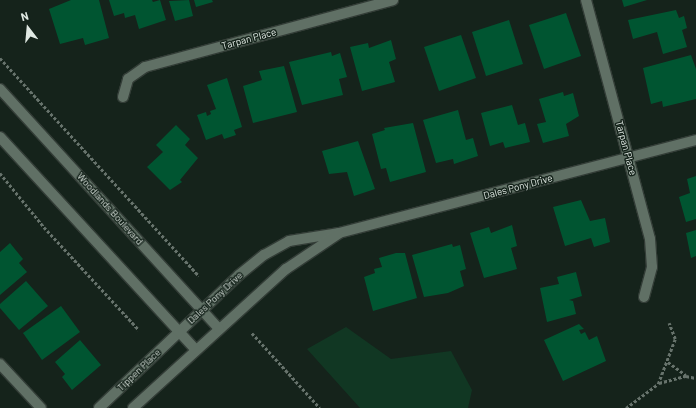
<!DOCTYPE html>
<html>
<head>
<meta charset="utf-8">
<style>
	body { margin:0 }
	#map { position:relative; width:696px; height:408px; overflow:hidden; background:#15231b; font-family:Barlow,sans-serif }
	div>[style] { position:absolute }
	.green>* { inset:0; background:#113723 }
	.building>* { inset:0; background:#005531 }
	.path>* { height:2.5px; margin-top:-1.25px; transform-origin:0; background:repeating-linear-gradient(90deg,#67736c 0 3px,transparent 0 5px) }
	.roads { filter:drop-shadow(1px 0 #333d37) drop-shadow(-1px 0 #333d37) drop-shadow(0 1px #333d37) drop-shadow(0 -1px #333d37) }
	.street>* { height:10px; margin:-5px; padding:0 5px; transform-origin:5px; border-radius:5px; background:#607065 }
	.secondary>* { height:10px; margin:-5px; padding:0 5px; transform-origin:5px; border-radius:5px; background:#607065 }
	span { translate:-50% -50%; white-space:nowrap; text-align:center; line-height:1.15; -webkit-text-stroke:3px #15231b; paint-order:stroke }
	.street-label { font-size:10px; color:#e0e9e3 }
	.north { position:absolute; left:8px; top:8px; width:40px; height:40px; -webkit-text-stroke:3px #15231b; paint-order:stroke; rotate:344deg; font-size:11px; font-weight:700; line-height:16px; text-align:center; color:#e0e9e3 }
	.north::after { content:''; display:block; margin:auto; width:14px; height:18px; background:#e0e9e3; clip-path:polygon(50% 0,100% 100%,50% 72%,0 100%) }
</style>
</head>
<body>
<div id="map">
	<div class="green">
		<div style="clip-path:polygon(346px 327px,391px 359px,451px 351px,472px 390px,468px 408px,360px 408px,307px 349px)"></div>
	</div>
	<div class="building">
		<div style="clip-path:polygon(71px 0,99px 0,109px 38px,85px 45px,83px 38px,60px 44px,49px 9px)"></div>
		<div style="clip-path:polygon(109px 0,152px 0,153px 2px,160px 0,166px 20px,139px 29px,135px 15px,125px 18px,124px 13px,114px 16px)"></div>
		<div style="clip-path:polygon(189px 0,193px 16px,175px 21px,169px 1px)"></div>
		<div style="clip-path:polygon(194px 0,212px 0,213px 2px,196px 7px)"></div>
		<div style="clip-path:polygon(622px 0,647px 0,624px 7px)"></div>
		<div style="clip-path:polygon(676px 10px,679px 18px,684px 16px,687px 28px,682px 30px,687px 47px,663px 54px,657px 32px,633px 39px,628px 20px)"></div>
		<div style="clip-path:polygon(566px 13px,581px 56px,544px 69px,529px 25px)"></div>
		<div style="clip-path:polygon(509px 20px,523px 64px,486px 76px,472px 32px)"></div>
		<div style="clip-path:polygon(461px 35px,476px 78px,439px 91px,424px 47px)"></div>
		<div style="clip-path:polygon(391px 40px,396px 59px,389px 62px,395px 82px,362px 91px,350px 47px,368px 43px,369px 48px)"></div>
		<div style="clip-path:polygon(331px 52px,332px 56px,340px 53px,347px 77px,339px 79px,343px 95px,302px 105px,289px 62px)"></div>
		<div style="clip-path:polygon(691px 55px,696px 69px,696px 99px,663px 107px,662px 101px,651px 104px,643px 68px)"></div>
		<div style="clip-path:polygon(284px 66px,297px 112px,253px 123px,243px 86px,262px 80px,259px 71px)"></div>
		<div style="clip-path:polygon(227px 78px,242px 127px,234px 130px,236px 135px,224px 139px,222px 134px,206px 140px,197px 115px,206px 112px,207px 116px,211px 114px,210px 111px,216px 109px,207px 85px)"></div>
		<div style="clip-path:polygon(563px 92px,564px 96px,573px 93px,579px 116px,566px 124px,569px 136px,543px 143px,537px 124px,546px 122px,539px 99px)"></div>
		<div style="clip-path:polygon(512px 105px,518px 125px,525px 123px,530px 142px,505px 148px,503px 142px,490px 146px,481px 113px)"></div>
		<div style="clip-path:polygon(458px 110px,466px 140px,473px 138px,478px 156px,454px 164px,453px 159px,436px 163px,423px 120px)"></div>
		<div style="clip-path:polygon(413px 123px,426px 172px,390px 182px,386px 168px,381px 169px,372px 134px,385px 130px,384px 128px)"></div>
		<div style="clip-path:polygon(176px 125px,190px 139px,185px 145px,198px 158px,180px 180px,182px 182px,170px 190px,147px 167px,163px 152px,156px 145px)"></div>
		<div style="clip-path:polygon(358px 141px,375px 189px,354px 196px,347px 172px,329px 174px,322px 151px)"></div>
		<div style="clip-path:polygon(696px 176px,696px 219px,686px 222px,679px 197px,690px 193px,687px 179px)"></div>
		<div style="clip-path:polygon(581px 200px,590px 221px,605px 218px,610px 242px,594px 247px,591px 238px,565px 246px,553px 207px)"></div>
		<div style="clip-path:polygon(512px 225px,517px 246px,511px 248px,517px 269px,484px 278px,470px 233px,489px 227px,491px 233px)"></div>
		<div style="clip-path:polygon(696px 230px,696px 256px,691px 258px,686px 233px)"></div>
		<div style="clip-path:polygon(10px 243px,23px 259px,19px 263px,27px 272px,0 295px,0 252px)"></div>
		<div style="clip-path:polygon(452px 244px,453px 247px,460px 245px,466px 269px,460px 271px,464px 286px,448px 293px,424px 297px,412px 255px)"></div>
		<div style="clip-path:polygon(396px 253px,405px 253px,417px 298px,373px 311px,364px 277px,375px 273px,374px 269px,382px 267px,379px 258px)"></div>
		<div style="clip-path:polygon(576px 272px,582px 296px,569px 300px,573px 301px,576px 314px,547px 322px,540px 288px,559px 284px,557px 277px)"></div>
		<div style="clip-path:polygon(26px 281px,48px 306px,19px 330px,0 308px,0 304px)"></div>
		<div style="clip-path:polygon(61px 306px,80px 332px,42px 360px,23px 333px)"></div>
		<div style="clip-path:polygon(579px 324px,584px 329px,579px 330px,581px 334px,585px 332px,589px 340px,597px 336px,606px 361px,563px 381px,544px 340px)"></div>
		<div style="clip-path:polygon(80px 340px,101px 365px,72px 390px,62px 377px,65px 374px,55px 362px)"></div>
	</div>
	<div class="path">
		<div style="left:0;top:58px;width:295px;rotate:47.6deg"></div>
		<div style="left:0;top:173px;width:70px;rotate:50.8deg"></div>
		<div style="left:44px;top:227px;width:140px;rotate:47.3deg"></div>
		<div style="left:252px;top:333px;width:101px;rotate:47.8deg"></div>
		<div style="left:668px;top:362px;width:22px;rotate:36deg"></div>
		<div style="left:659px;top:383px;width:28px;rotate:-15deg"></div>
		<div style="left:686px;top:376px;width:10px;rotate:11deg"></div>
		<div style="left:626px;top:408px;width:40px;rotate:-37deg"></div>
		<div style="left:658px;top:384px;width:48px;rotate:-69.3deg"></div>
		<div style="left:675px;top:339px;width:17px;rotate:-111deg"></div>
	</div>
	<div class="roads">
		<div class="street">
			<div style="left:586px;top:0;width:247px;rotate:75deg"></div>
			<div style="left:650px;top:239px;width:28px;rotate:86deg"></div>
			<div style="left:652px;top:267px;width:31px;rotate:105deg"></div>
			<div style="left:123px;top:97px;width:19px;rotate:-74deg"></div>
			<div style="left:128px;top:79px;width:21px;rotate:-35deg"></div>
			<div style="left:145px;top:67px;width:257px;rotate:-15.1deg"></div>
			<div style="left:0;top:364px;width:60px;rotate:47deg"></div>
			<div style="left:99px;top:408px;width:193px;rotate:-43.5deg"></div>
			<div style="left:239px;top:275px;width:32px;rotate:-39deg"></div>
			<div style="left:264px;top:255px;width:29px;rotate:-29deg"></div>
			<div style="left:289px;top:241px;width:51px;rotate:-9.1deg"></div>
			<div style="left:339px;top:233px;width:369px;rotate:-14.6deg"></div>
			<div style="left:133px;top:408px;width:207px;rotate:-42.3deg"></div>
			<div style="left:286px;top:269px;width:63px;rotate:-33.9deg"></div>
		</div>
		<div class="secondary">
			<div style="left:0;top:89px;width:325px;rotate:47.6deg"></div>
			<div style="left:0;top:137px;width:289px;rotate:47.4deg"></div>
		</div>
	</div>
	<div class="street-label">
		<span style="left:249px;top:39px;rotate:-15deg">Tarpan Place</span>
		<span style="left:626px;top:148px;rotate:75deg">Tarpan Place</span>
		<span style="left:518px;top:187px;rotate:-15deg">Dales Pony Drive</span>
		<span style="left:110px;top:209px;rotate:48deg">Woodlands Boulevard</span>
		<span style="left:215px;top:298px;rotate:-43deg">Dales Pony Drive</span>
		<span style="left:139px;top:370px;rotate:-44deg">Tippen Place</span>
	</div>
	<div class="north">N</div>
</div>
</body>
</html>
